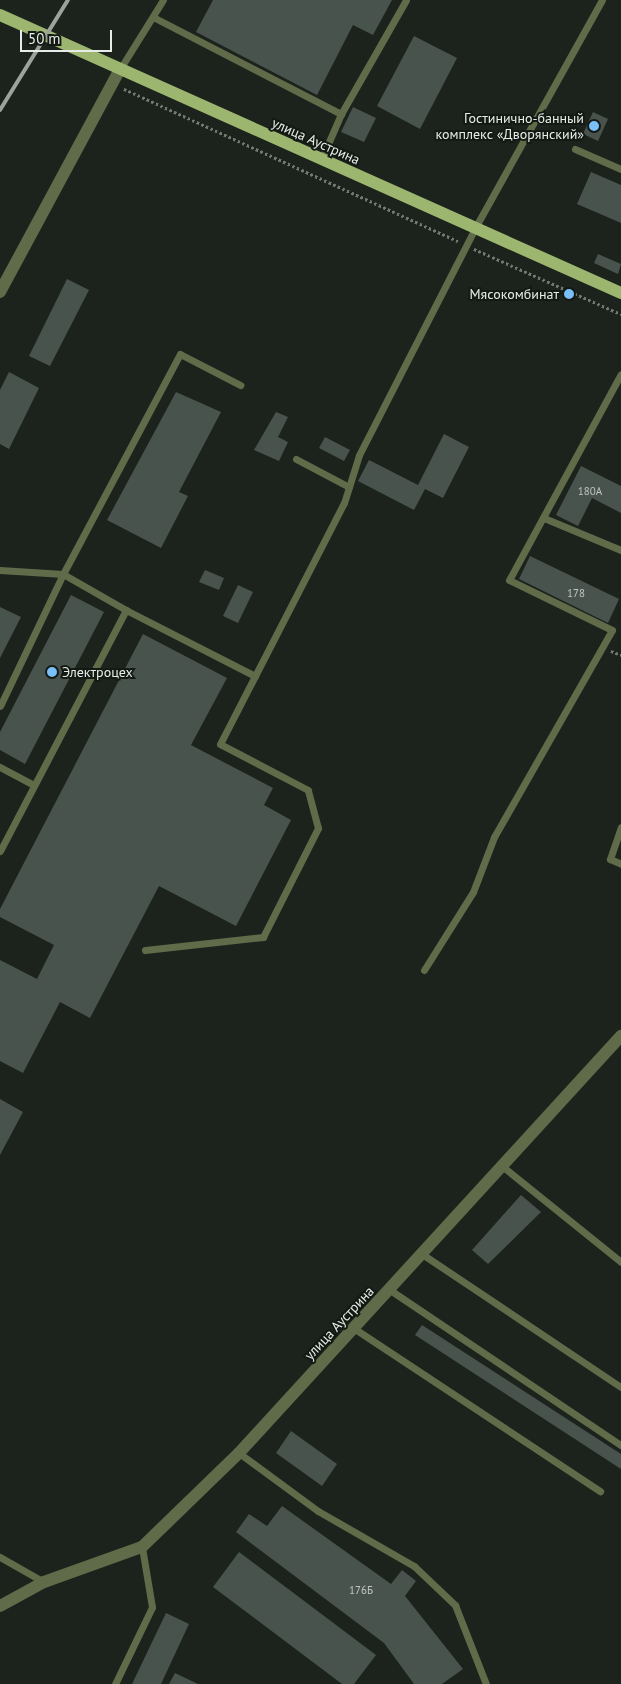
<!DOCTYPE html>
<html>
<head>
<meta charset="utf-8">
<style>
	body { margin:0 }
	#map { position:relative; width:621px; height:1684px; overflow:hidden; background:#1c221c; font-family:"PT Sans",sans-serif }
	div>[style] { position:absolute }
	.building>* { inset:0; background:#49534e }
	.path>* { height:2.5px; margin-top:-1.25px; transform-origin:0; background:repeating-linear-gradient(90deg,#727872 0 2.5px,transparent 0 5px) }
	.lane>* { height:7px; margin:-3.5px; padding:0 3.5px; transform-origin:3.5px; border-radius:3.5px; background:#5f6b49 }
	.street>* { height:12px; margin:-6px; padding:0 6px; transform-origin:6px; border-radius:6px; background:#5f6b49 }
	.primary>* { height:12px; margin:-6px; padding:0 6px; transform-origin:6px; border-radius:6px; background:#9db66f }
	.rail>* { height:4px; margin:-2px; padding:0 2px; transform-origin:2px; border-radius:2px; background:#9da29d }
	.dots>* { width:14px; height:14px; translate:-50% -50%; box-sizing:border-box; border:2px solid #131913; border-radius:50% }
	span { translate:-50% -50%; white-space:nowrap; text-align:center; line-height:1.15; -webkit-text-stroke:4px #131913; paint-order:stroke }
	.number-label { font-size:11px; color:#c0c6c2 }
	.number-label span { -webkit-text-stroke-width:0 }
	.poi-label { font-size:14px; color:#e8ece8 }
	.right { translate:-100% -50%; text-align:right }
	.left { translate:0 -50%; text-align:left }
	.street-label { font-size:14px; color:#e8ece8 }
	.scale { position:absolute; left:20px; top:30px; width:92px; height:22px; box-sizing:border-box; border:2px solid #e8ece8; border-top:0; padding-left:6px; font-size:15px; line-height:18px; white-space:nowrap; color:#e8ece8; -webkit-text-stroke:4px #131913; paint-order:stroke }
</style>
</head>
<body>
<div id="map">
	<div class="building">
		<div style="clip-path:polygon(213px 0,392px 0,373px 35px,353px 25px,317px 95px,196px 32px)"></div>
		<div style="clip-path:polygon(414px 36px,457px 58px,420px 129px,377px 106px)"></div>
		<div style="clip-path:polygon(353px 107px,376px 118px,364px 142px,341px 132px)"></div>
		<div style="clip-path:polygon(593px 112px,608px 119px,598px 141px,583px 134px)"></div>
		<div style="clip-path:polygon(591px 172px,621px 185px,621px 223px,577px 204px)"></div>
		<div style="clip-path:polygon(598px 254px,621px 264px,618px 274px,594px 263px)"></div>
		<div style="clip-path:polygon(67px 279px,89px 290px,50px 366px,29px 356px)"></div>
		<div style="clip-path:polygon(9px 372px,39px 388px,9px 449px,0 444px,0 390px)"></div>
		<div style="clip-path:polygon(176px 392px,221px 412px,179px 492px,188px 496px,161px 548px,107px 520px)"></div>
		<div style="clip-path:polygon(276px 412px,288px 417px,278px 437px,288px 442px,279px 461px,254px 450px)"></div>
		<div style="clip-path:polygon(444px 434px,469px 447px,443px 498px,425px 489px,414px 510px,358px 481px,369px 460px,418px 485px)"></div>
		<div style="clip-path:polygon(325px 437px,350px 450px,344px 461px,319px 448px)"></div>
		<div style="clip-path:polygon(581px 466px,621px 486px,621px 513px,592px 498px,578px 526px,556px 515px)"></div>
		<div style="clip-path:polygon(530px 556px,619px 599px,608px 623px,519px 579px)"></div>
		<div style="clip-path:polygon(205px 570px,224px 578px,219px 590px,199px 582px)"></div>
		<div style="clip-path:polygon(238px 585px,253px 592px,238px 623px,223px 616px)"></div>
		<div style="clip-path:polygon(71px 595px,104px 612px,25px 764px,0 750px,0 732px)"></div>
		<div style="clip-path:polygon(0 607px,21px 617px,0 658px)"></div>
		<div style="clip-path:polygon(143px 634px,227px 678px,191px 745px,273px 788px,264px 805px,291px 820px,236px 926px,159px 886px,90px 1018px,60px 1002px,23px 1073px,0 1061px,0 960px,37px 979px,54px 945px,0 917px,0 909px)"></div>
		<div style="clip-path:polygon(0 1099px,23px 1112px,0 1155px)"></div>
		<div style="clip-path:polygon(521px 1195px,541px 1212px,488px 1264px,472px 1250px)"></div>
		<div style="clip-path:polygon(422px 1325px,621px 1454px,621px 1469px,415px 1335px)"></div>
		<div style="clip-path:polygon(291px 1431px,337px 1464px,322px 1486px,276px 1453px)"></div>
		<div style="clip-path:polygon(282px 1506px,391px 1584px,402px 1570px,416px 1581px,405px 1596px,463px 1669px,442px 1684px,414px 1684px,384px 1643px,236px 1532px,249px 1514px,267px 1526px)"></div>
		<div style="clip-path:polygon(239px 1552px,376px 1655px,354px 1684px,342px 1684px,213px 1587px)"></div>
		<div style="clip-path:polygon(166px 1613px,189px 1624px,161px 1684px,132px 1684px)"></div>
		<div style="clip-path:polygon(175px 1673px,198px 1684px,169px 1684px)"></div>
	</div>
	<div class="path">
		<div style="left:124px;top:89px;width:367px;rotate:24.5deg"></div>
		<div style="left:474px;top:249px;width:161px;rotate:23.9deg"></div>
		<div style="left:611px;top:651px;width:11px;rotate:22deg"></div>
	</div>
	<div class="lane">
		<div style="left:153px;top:17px;width:212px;rotate:27.3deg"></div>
		<div style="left:120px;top:69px;width:81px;rotate:-58.1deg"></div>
		<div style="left:575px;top:149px;width:50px;rotate:23.5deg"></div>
		<div style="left:321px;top:160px;width:50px;rotate:-66.5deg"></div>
		<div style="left:341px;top:114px;width:131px;rotate:-60.3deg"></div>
		<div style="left:296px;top:459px;width:60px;rotate:27.8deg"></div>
		<div style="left:544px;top:518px;width:83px;rotate:22.6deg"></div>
		<div style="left:0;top:570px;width:63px;rotate:3.6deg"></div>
		<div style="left:63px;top:574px;width:146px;rotate:115.5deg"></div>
		<div style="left:126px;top:610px;width:73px;rotate:-150.3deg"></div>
		<div style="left:63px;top:574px;width:249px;rotate:-62deg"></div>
		<div style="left:180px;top:354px;width:68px;rotate:27.3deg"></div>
		<div style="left:0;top:767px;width:38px;rotate:28deg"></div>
		<div style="left:621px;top:827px;width:34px;rotate:109deg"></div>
		<div style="left:610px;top:859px;width:12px;rotate:24deg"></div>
		<div style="left:0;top:851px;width:272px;rotate:-62.4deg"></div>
		<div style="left:126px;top:610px;width:145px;rotate:27.1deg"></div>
		<div style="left:145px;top:950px;width:119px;rotate:-6.3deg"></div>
		<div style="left:263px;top:937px;width:122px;rotate:-63.2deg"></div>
		<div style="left:318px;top:828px;width:39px;rotate:-105deg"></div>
		<div style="left:308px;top:790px;width:99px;rotate:-152.4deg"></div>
		<div style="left:220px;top:744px;width:271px;rotate:-62.8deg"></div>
		<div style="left:344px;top:503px;width:50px;rotate:-72.6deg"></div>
		<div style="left:359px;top:455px;width:255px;rotate:-62.9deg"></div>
		<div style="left:475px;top:228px;width:261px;rotate:-60.9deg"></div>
		<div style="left:424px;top:970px;width:92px;rotate:-57.9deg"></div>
		<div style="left:473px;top:892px;width:59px;rotate:-69.1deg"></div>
		<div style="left:494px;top:837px;width:238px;rotate:-60.3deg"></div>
		<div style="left:612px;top:630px;width:114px;rotate:-154.1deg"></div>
		<div style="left:509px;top:580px;width:234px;rotate:-61.5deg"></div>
		<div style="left:502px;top:1166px;width:153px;rotate:38.9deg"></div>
		<div style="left:422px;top:1254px;width:239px;rotate:33.8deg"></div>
		<div style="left:390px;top:1290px;width:278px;rotate:33.9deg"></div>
		<div style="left:355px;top:1329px;width:294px;rotate:33.5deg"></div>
		<div style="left:239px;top:1453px;width:98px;rotate:36.3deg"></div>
		<div style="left:318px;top:1511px;width:111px;rotate:29.8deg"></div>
		<div style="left:414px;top:1566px;width:57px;rotate:43.6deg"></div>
		<div style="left:455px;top:1605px;width:85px;rotate:68.6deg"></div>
		<div style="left:0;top:1557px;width:51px;rotate:29.6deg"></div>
		<div style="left:115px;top:1684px;width:85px;rotate:-64.3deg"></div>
		<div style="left:152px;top:1607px;width:61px;rotate:-99.5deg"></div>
	</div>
	<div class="street">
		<div style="left:0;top:292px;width:253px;rotate:-61.7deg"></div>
		<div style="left:0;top:1606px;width:50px;rotate:-28.6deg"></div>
		<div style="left:44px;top:1582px;width:104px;rotate:-19.7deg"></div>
		<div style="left:142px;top:1547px;width:135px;rotate:-44.1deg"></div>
		<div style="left:239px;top:1453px;width:566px;rotate:-47.51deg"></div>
	</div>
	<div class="primary">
		<div style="left:0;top:15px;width:680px;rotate:24.12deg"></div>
	</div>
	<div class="rail">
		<div style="left:0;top:110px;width:129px;rotate:-58.3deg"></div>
	</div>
	<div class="dots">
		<div style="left:594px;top:126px;background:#79bff8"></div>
		<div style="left:569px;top:294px;background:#79bff8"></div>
		<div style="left:52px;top:672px;background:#79bff8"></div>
	</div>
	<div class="number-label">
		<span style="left:590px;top:491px">180А</span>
		<span style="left:576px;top:593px">178</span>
		<span style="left:361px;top:1590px">176Б</span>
	</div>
	<div class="poi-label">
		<span class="right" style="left:584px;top:126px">Гостинично-банный<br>комплекс «Дворянский»</span>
		<span class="right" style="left:559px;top:294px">Мясокомбинат</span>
		<span class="left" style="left:62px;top:672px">Электроцех</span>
	</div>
	<div class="street-label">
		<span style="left:316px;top:141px;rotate:24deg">улица Аустрина</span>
		<span style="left:339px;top:1323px;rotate:-47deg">улица Аустрина</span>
	</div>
	<div class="scale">50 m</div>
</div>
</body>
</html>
